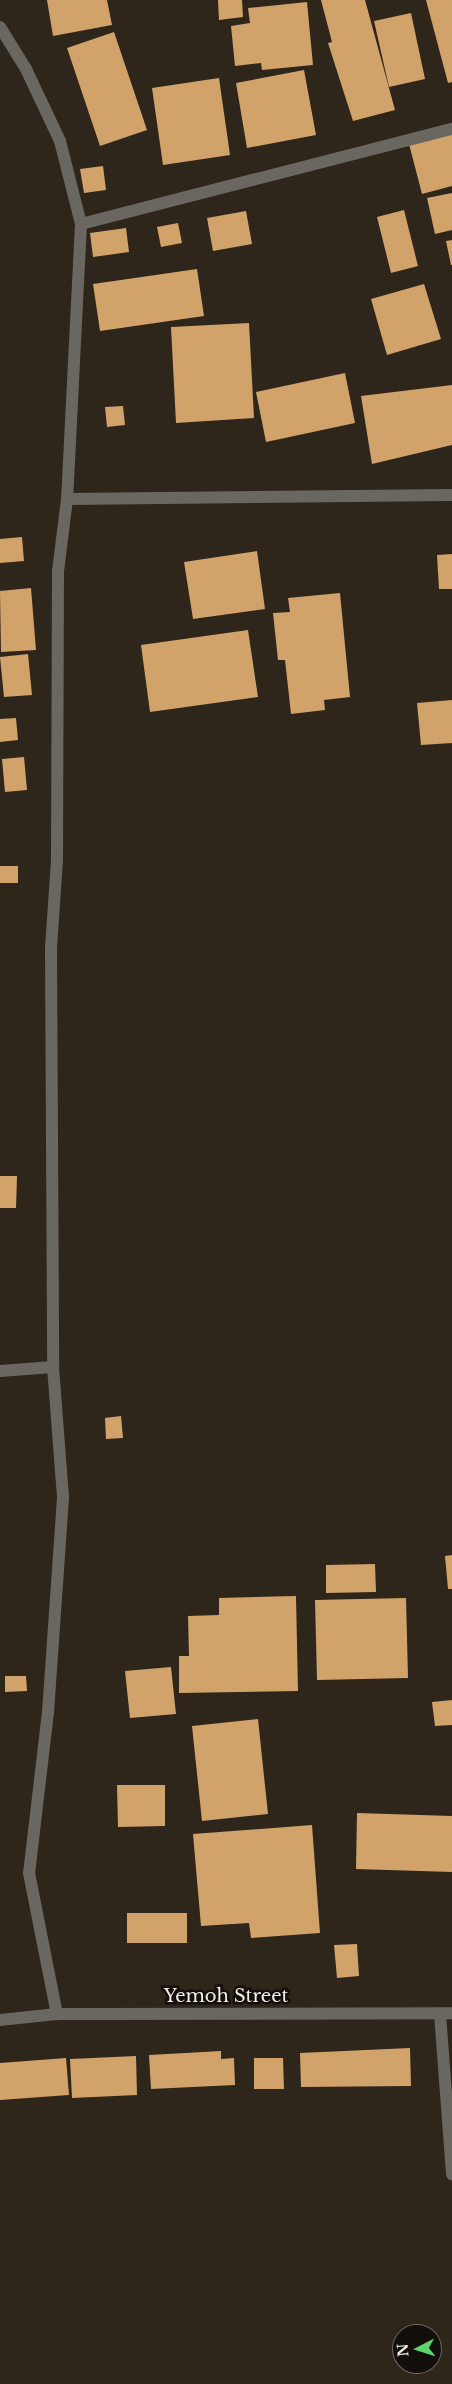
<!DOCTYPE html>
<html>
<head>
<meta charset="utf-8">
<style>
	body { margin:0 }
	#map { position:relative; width:452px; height:2384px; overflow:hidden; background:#2e251b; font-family:"Libre Baskerville",serif }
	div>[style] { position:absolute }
	.building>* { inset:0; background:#d1a36a }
	.street>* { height:12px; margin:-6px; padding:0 6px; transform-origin:6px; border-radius:6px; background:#6a6761 }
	span { translate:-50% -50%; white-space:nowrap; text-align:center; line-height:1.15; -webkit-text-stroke:5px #130f0b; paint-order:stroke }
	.street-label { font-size:18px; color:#f4eee7 }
	.north { position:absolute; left:392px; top:2324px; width:50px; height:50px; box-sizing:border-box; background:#130f0b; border:1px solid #6d6863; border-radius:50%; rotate:265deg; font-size:14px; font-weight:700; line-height:20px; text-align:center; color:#f4eee7 }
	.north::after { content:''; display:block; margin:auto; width:18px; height:22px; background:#5ed56c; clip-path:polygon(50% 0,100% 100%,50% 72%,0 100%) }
</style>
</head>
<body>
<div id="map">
	<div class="building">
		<div style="clip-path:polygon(47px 0,107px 0,112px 25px,53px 36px)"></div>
		<div style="clip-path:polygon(218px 0,242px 0,243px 17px,219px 20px)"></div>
		<div style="clip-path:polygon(321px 0,365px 0,395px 110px,353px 121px,328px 43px,332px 42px)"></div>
		<div style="clip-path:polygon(426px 0,452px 0,452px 82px,448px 83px)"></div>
		<div style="clip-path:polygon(307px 2px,313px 65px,262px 70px,261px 63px,235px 66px,231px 26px,250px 23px,248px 8px)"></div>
		<div style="clip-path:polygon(411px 13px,425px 79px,389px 87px,374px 21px)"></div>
		<div style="clip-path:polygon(114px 32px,147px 130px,100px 146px,67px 48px)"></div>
		<div style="clip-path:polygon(304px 70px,316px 135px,247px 148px,236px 83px)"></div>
		<div style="clip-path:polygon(219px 78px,230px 155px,163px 165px,152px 88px)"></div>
		<div style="clip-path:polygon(452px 132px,452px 186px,422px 194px,409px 144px)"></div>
		<div style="clip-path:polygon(103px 166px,106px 190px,84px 193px,80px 169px)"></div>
		<div style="clip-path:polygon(452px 193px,452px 230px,435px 234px,427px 198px)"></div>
		<div style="clip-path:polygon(404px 210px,418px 266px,391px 273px,377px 217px)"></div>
		<div style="clip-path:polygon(246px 211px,252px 244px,213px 251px,207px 218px)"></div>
		<div style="clip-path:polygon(178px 223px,182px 243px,161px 247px,157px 227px)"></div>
		<div style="clip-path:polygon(126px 228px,129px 252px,93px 257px,90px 233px)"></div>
		<div style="clip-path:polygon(452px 240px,452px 265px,451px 265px,446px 241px)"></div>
		<div style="clip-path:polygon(197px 269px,204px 316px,100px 331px,93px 284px)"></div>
		<div style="clip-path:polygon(424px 284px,441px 339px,387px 355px,371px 299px)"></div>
		<div style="clip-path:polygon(249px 323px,254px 418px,176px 423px,171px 327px)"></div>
		<div style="clip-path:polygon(345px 373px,355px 423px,266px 442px,256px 392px)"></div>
		<div style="clip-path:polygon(452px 385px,452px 445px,372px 464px,361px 396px)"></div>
		<div style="clip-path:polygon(123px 406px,125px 425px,107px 427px,105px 407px)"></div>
		<div style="clip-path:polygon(22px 537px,24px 561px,0 563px,0 539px)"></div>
		<div style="clip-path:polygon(257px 551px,265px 609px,193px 619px,184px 562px)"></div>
		<div style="clip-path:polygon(452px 554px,452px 589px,439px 589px,437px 555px)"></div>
		<div style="clip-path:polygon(31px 588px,36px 650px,1px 652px,0 591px)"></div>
		<div style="clip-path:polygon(340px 593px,350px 697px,324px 700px,325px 710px,291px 714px,285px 660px,278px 660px,273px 613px,290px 612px,288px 598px)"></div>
		<div style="clip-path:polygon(248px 630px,258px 697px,150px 712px,141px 645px)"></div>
		<div style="clip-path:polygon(28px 654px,32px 695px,4px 697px,0 657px)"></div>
		<div style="clip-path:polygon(452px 700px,452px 743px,421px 745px,417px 703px)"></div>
		<div style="clip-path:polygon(16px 718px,18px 740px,0 742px,0 719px)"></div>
		<div style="clip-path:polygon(24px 757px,27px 790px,5px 792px,2px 759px)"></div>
		<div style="clip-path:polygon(0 866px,18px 866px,18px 883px,0 883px)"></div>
		<div style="clip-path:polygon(0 1176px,17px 1176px,16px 1208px,0 1208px)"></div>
		<div style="clip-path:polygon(121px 1416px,123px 1438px,106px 1439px,105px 1418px)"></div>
		<div style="clip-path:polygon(452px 1555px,452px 1589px,448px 1589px,445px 1556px)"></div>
		<div style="clip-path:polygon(375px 1564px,376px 1592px,326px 1593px,326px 1565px)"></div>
		<div style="clip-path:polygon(296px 1596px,298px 1691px,179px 1693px,179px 1656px,189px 1656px,188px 1616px,219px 1615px,219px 1598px)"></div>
		<div style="clip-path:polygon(406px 1598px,408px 1678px,317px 1680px,315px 1600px)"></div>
		<div style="clip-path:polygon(171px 1667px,176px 1714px,130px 1718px,125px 1671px)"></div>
		<div style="clip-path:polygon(5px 1676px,26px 1676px,27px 1691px,5px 1692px)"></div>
		<div style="clip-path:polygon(452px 1700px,452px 1725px,435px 1726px,432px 1702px)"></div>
		<div style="clip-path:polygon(258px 1719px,268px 1814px,202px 1821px,192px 1726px)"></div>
		<div style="clip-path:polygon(117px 1785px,165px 1785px,165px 1826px,118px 1827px)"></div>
		<div style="clip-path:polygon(357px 1813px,452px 1816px,452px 1872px,356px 1869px)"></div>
		<div style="clip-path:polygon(312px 1825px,320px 1933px,251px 1938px,249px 1923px,201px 1926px,193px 1834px)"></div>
		<div style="clip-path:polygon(127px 1913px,187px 1913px,187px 1943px,127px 1943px)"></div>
		<div style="clip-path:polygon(357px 1944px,359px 1976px,337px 1978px,334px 1945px)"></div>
		<div style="clip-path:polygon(410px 2048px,411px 2086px,301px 2087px,300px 2053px)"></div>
		<div style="clip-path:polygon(221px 2051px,221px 2059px,234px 2058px,235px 2085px,151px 2089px,149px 2055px)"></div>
		<div style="clip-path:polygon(136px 2056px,137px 2095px,72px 2098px,70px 2059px)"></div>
		<div style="clip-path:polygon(66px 2058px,69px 2095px,0 2100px,0 2063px)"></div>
		<div style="clip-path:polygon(254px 2058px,283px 2058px,284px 2089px,254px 2089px)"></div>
	</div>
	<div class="street">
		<div style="left:0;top:27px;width:49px;rotate:58.2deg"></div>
		<div style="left:26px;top:69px;width:80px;rotate:64.7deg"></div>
		<div style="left:60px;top:141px;width:86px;rotate:75.8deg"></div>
		<div style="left:81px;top:224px;width:275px;rotate:92.9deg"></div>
		<div style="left:67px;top:499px;width:73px;rotate:97.1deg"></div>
		<div style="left:58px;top:571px;width:289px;rotate:90.2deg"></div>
		<div style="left:57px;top:860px;width:88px;rotate:93.9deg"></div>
		<div style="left:51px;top:948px;width:419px;rotate:89.7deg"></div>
		<div style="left:53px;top:1367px;width:131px;rotate:85.6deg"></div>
		<div style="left:63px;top:1498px;width:215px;rotate:94deg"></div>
		<div style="left:48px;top:1712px;width:162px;rotate:96.7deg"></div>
		<div style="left:29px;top:1873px;width:144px;rotate:78.8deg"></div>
		<div style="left:81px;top:224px;width:383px;rotate:-14.4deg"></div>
		<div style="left:67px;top:499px;width:385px;rotate:-0.6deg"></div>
		<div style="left:0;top:1371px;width:53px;rotate:-4.3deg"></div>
		<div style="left:440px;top:2014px;width:161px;rotate:85.7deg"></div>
		<div style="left:0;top:2020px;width:57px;rotate:-6deg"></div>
		<div style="left:57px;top:2014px;width:395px;rotate:-0.1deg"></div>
	</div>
	<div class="street-label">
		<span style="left:226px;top:1996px">Yemoh Street</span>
	</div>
	<div class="north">N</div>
</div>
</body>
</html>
